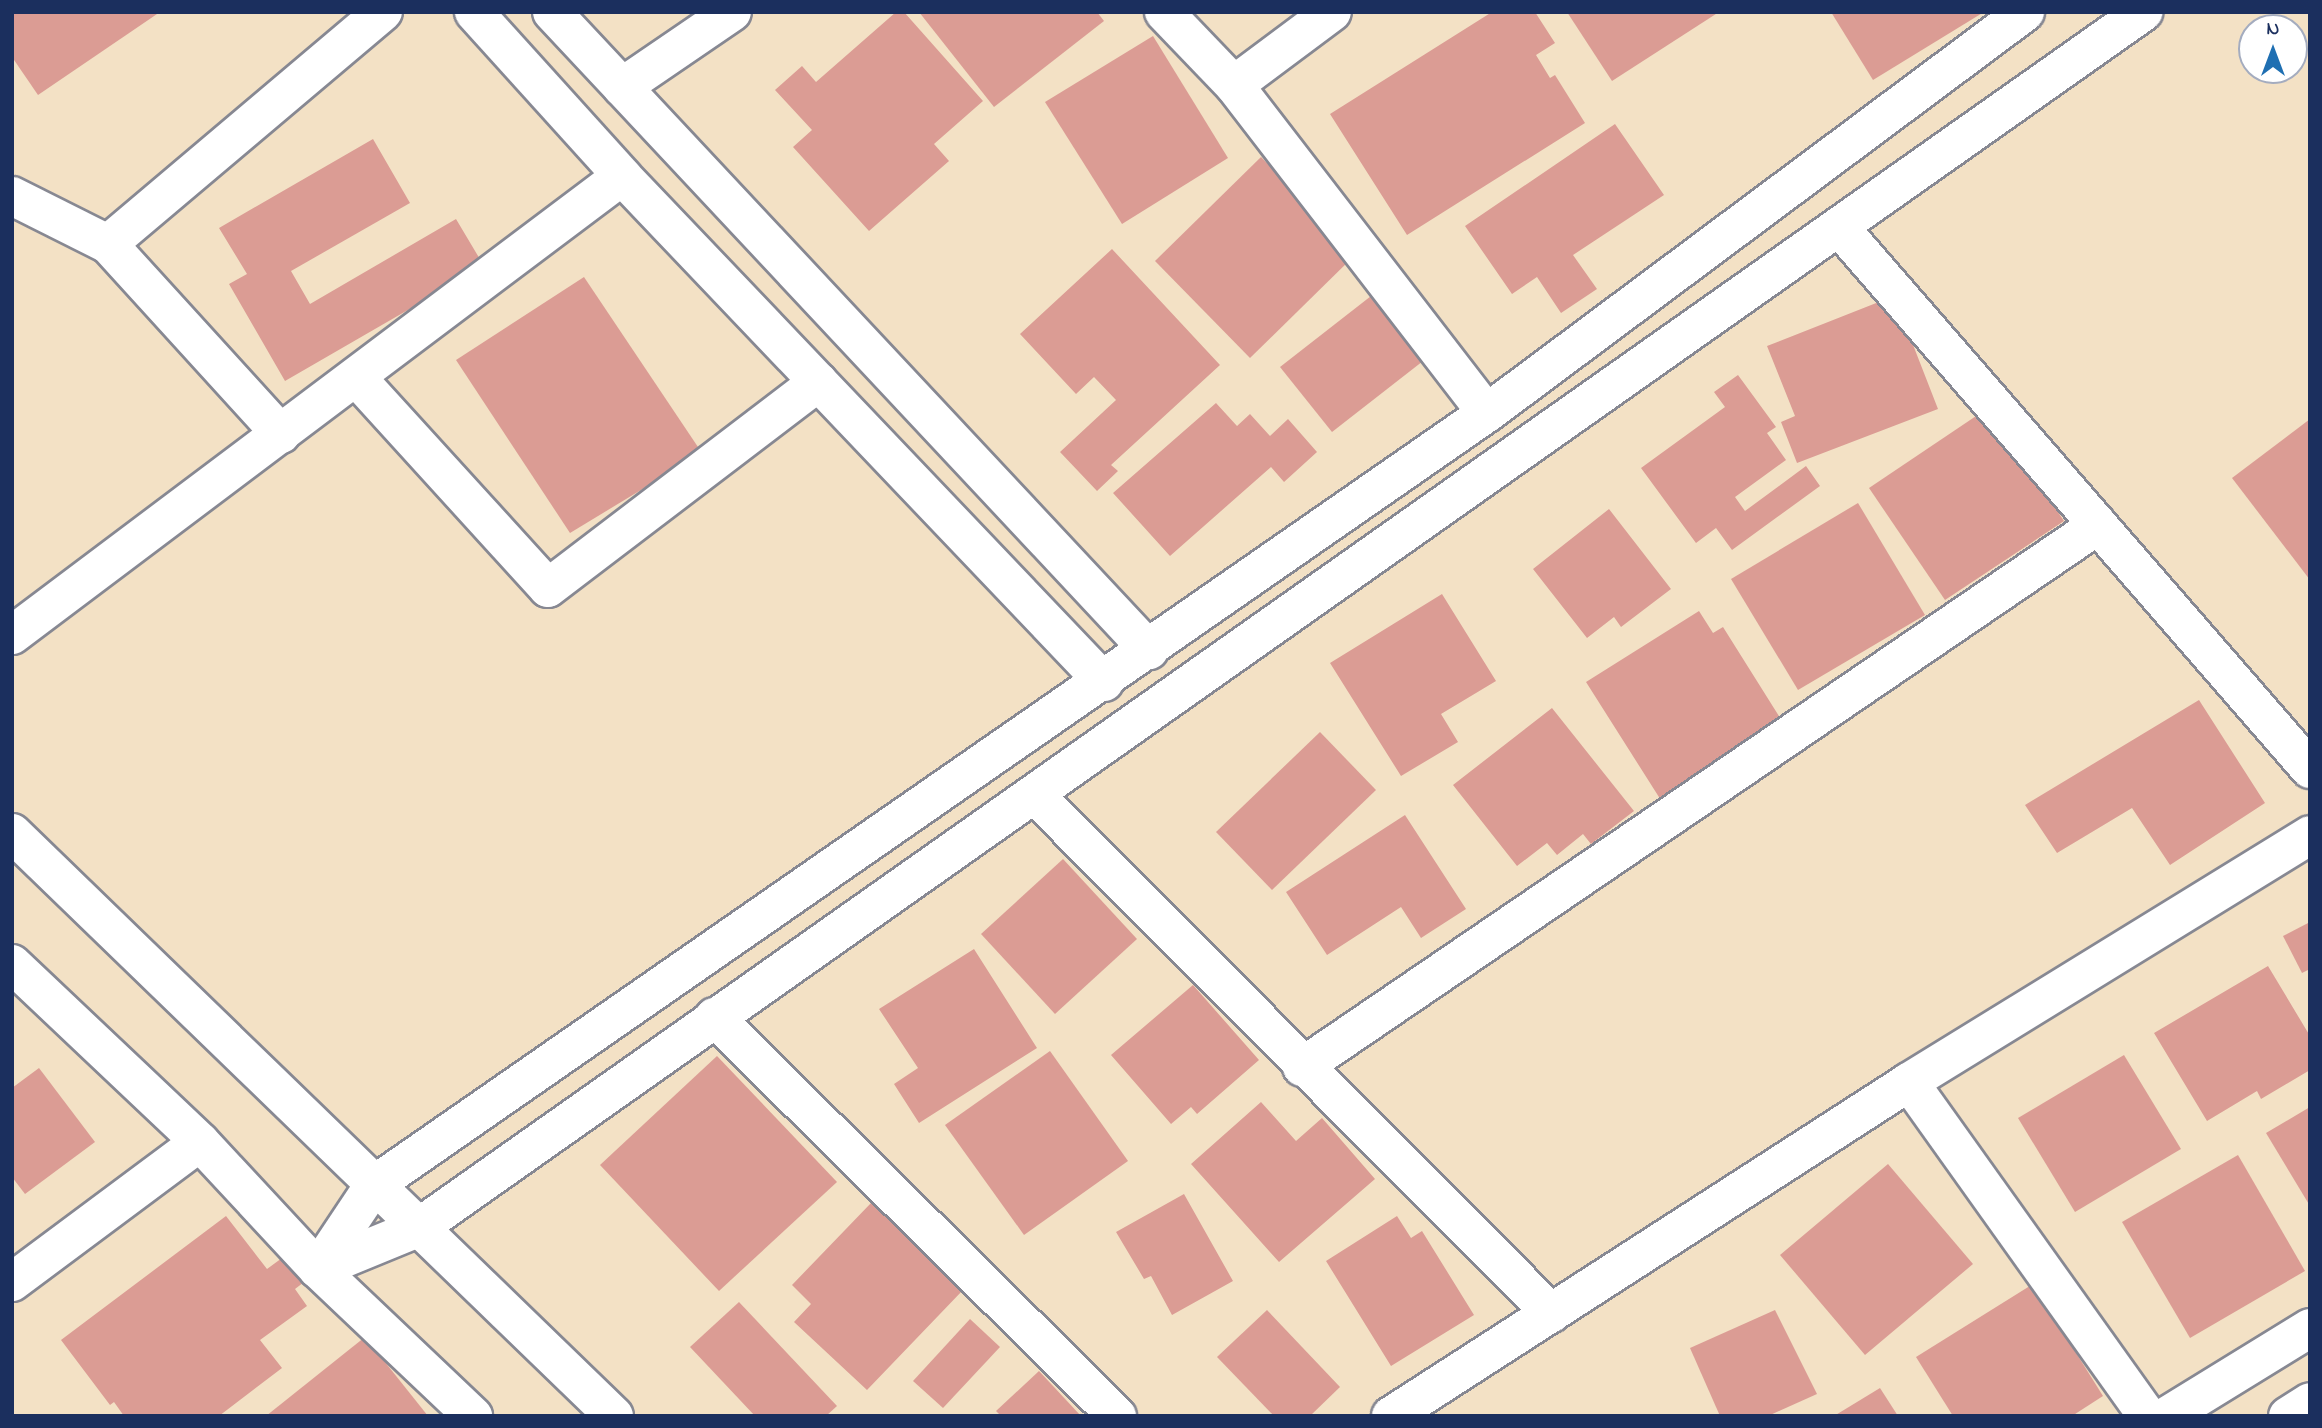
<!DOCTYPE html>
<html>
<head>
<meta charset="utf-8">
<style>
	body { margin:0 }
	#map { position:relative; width:2322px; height:1428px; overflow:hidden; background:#f3e1c5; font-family:"Indie Flower",sans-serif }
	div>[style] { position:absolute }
	.building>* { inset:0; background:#db9c94 }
	.roads { filter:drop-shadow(2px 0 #878892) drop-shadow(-2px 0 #878892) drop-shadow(0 2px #878892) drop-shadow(0 -2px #878892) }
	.minor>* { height:38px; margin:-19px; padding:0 19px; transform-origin:19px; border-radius:19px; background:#fff }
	span { translate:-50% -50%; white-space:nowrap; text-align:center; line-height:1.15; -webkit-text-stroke:5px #fff; paint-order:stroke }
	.frame { position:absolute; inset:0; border:14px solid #1b2f5e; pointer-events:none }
	.north { position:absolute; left:2238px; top:14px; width:70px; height:70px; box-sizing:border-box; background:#fff; border:2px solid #a4acbf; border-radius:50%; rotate:0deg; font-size:19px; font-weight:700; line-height:28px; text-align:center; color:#1b2f5e }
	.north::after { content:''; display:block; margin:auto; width:24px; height:32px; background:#1f6fb2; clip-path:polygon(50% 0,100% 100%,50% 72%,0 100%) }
</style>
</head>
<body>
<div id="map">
	<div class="building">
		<div style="clip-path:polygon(12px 12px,160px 12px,38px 95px,12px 57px)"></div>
		<div style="clip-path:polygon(896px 12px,904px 12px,983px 101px,934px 144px,949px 161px,869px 231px,793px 147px,812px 130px,775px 90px,802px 66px,816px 82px)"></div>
		<div style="clip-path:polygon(919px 12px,1097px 12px,1104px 21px,994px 107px)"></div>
		<div style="clip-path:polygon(1492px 12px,1535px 12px,1555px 43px,1536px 55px,1550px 78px,1555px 75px,1585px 123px,1407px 235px,1330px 114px)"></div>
		<div style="clip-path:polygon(1567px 12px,1719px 12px,1612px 81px)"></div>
		<div style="clip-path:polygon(1831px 12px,1984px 12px,1873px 80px)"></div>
		<div style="clip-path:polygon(1153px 36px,1228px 158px,1122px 224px,1045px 102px)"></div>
		<div style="clip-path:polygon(1615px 124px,1664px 195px,1573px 255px,1597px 289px,1561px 313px,1537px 277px,1512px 294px,1465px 226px)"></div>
		<div style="clip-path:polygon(373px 139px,410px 203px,291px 271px,310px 304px,456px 219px,484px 266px,285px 381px,229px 284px,247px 274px,219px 228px)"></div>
		<div style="clip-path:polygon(1261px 157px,1356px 254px,1250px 358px,1155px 261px)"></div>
		<div style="clip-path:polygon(1112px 249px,1220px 365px,1111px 465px,1118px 471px,1097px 491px,1060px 452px,1116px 400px,1094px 377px,1076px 394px,1020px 334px)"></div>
		<div style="clip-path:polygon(584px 277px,702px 453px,570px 533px,456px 360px)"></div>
		<div style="clip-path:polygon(1389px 282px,1441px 347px,1332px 432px,1280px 367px)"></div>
		<div style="clip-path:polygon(1894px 296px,1938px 409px,1797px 463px,1781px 422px,1795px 416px,1767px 346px)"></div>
		<div style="clip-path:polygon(1738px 375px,1776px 427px,1767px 433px,1786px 460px,1735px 497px,1745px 511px,1806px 466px,1820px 486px,1732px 550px,1716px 528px,1696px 543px,1641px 468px,1725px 407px,1714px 392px)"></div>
		<div style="clip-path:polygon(1216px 403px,1237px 426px,1250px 414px,1270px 436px,1288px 419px,1317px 452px,1284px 482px,1271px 467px,1170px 556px,1113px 493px)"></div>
		<div style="clip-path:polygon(1988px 408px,2064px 521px,1945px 600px,1869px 488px)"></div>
		<div style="clip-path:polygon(2310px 419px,2310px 580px,2232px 478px)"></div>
		<div style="clip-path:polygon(1858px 503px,1925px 615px,1798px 690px,1731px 579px)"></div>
		<div style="clip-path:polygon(1609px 509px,1671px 589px,1621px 627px,1614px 617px,1587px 638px,1533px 569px)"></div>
		<div style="clip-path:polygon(1442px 594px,1496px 681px,1441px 714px,1458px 742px,1401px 776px,1330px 663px)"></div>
		<div style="clip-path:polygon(1699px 611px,1713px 633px,1723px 627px,1787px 729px,1664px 805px,1586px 682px)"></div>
		<div style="clip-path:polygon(2199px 700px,2265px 803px,2170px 865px,2132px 808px,2057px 853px,2025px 805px)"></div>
		<div style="clip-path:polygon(1552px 708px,1634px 811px,1591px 844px,1583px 834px,1557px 855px,1547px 843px,1517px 866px,1453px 785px)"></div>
		<div style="clip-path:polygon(1320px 732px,1376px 790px,1272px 890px,1216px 832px)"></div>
		<div style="clip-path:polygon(1405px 815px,1466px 909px,1421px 938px,1401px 907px,1327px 955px,1286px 892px)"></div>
		<div style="clip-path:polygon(1063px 859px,1137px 939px,1055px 1014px,981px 934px)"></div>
		<div style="clip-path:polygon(2310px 922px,2310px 969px,2302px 973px,2283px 936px)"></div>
		<div style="clip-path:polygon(974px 949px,1037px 1048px,919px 1123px,894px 1084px,918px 1068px,879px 1009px)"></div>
		<div style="clip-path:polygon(2268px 966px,2310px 1036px,2310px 1070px,2261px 1099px,2257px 1091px,2207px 1121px,2154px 1033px)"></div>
		<div style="clip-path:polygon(1193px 985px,1259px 1060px,1197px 1114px,1191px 1107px,1171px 1124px,1111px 1055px)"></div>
		<div style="clip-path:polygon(1050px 1051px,1128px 1161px,1024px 1235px,945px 1125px)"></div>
		<div style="clip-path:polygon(2124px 1055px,2181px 1149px,2075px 1212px,2018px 1118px)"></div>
		<div style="clip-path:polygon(717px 1056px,837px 1182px,719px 1291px,600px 1165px)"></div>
		<div style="clip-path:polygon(39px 1068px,95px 1142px,25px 1194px,12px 1177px,12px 1088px)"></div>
		<div style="clip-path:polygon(1261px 1102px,1296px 1141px,1322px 1118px,1375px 1179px,1279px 1262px,1191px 1164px)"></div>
		<div style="clip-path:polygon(2310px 1107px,2310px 1206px,2266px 1133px)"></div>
		<div style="clip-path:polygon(2238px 1155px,2305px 1271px,2190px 1338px,2122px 1222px)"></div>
		<div style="clip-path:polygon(1888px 1164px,1973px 1264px,1865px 1355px,1780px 1255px)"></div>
		<div style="clip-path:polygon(1184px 1194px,1233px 1281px,1172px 1315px,1151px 1276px,1144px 1279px,1116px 1232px)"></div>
		<div style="clip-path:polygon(871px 1203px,963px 1290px,867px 1390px,794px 1322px,811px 1304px,792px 1285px)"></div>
		<div style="clip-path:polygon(226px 1216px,267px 1269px,293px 1250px,312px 1276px,295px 1289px,307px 1306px,260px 1340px,282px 1368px,219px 1416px,124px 1416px,114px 1402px,110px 1405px,61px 1340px)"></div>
		<div style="clip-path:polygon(1397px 1216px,1411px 1238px,1422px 1231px,1474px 1315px,1391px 1366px,1326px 1261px)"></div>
		<div style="clip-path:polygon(2033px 1284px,2103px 1396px,2072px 1416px,1953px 1416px,1916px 1357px)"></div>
		<div style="clip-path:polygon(739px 1302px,837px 1406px,826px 1416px,755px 1416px,690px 1347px)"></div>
		<div style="clip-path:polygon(1267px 1310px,1340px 1387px,1310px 1416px,1274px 1416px,1217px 1357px)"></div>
		<div style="clip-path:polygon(1775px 1310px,1817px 1394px,1768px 1416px,1720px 1416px,1690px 1348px)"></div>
		<div style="clip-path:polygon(970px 1319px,1000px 1347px,943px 1408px,913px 1381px)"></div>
		<div style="clip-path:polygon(365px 1337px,428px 1416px,266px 1416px)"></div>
		<div style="clip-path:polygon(1039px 1371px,1081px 1416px,1001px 1416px,996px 1411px)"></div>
		<div style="clip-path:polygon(1880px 1388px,1898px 1416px,1834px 1416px)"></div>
	</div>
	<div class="roads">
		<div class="minor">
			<div style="left:474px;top:12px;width:221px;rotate:47.9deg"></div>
			<div style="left:622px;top:176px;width:699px;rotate:46.39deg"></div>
			<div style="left:552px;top:12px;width:874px;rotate:46.9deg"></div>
			<div style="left:1164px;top:12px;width:101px;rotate:46.2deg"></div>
			<div style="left:1234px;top:85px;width:414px;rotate:52.4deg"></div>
			<div style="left:1234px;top:85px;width:122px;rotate:-36.7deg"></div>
			<div style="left:622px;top:87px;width:133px;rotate:-34.3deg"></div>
			<div style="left:12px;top:196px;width:107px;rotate:26.6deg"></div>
			<div style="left:108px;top:244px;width:257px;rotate:47.7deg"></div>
			<div style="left:1839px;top:227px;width:718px;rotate:49.01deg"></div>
			<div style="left:108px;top:244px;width:360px;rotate:-40.2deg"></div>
			<div style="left:356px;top:377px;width:285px;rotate:47.7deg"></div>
			<div style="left:548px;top:588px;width:340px;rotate:-37.3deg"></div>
			<div style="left:12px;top:635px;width:763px;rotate:-36.96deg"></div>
			<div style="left:1036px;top:796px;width:730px;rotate:45.11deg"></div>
			<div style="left:12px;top:833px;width:838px;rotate:44.08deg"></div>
			<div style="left:12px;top:964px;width:259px;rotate:43.4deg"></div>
			<div style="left:200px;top:1142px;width:173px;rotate:47.1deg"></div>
			<div style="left:318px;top:1269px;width:214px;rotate:43.5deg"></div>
			<div style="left:714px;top:1017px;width:567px;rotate:44.71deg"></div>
			<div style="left:1302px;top:1067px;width:963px;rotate:-34.25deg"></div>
			<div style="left:1909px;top:1082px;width:410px;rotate:54.5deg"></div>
			<div style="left:318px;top:1269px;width:108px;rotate:-22.3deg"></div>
			<div style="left:418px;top:1228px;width:2111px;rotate:-35.18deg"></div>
			<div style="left:318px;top:1269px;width:101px;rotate:-56.3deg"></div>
			<div style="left:374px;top:1185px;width:1355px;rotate:-34.75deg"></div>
			<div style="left:1487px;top:413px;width:671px;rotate:-36.7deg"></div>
			<div style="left:12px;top:1282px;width:234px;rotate:-36.7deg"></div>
			<div style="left:1391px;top:1416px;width:616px;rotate:-32.81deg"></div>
			<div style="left:1909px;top:1082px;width:471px;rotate:-31.6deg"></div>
			<div style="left:2167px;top:1416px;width:168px;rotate:-31.6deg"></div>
			<div style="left:2288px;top:1416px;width:26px;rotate:-32deg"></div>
		</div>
	</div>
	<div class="frame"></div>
	<div class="north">N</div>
</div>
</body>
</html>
